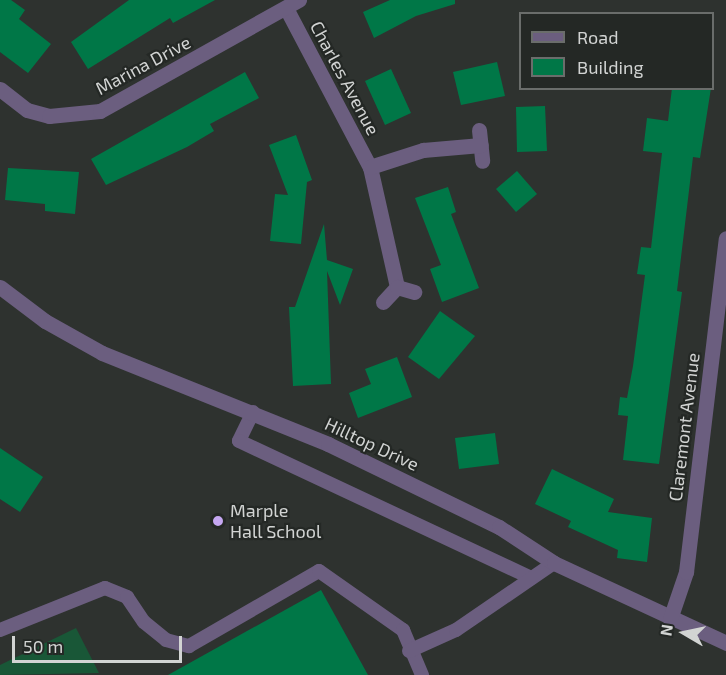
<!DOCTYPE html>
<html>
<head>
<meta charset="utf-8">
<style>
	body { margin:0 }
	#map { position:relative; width:726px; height:675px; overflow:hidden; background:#2e322f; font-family:"Exo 2",sans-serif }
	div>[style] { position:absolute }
	.green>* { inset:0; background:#195737 }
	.building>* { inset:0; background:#007747 }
	.service>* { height:14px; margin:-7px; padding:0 7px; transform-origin:7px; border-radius:7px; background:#6b5e7f }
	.minor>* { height:15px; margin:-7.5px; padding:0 7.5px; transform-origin:7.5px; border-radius:7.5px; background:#6b5e7f }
	.dots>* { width:16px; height:16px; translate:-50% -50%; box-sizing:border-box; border:3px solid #242825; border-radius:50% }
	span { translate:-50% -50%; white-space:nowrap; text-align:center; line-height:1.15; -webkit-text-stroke:4.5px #242825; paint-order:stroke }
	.street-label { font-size:18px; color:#d2d4d3 }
	.poi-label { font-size:18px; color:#d2d4d3 }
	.left { translate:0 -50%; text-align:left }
	.legend { position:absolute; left:519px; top:12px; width:195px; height:78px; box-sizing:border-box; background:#242825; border:2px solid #6a6d6b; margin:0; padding:8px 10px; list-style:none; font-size:18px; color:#d2d4d3 }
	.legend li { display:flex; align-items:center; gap:12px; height:30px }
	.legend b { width:30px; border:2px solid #6a6d6b }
	.north { position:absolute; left:654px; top:603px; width:60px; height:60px; -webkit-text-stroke:4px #242825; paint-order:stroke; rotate:279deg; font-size:16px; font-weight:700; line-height:24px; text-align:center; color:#d2d4d3 }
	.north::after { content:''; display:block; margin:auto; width:21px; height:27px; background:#d2d4d3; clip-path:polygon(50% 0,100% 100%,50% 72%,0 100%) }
	.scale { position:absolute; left:12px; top:636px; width:170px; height:27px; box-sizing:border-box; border:3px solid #d2d4d3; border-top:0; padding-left:8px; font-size:18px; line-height:21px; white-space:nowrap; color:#d2d4d3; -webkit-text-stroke:4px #242825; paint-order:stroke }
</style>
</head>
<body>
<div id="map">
	<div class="green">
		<div style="clip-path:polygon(76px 628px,99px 673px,0 675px,0 665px)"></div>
	</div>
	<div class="building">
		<div style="clip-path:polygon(0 0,11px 0,25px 10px,19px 19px,51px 44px,28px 73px,0 52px)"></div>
		<div style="clip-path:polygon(129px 0,215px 0,173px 23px,170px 18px,88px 69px,71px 42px)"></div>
		<div style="clip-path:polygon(390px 0,455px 0,455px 4px,416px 16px,374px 38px,363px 12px)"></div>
		<div style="clip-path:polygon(497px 62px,505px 96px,461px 105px,453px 72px)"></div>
		<div style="clip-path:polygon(391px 69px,411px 113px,385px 125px,365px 81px)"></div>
		<div style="clip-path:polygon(245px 72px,259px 98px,210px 124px,214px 131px,187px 147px,106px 185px,91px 159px)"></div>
		<div style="clip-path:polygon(672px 88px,711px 88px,700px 158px,693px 157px,677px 291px,682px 292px,659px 464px,623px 460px,628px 416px,618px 415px,620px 397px,627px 398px,633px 366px,645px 275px,637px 274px,641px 247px,651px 248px,662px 153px,643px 151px,647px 118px,668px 121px)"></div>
		<div style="clip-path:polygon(545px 106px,547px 151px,517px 152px,516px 107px)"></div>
		<div style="clip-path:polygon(296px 135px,312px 180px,307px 182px,301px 244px,270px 241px,275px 194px,288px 195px,269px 145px)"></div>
		<div style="clip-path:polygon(8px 168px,79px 172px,75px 214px,45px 211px,45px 204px,5px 200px)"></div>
		<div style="clip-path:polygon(517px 171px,537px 194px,516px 212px,496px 189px)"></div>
		<div style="clip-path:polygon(448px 187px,456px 212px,451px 214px,479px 288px,442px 302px,430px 269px,441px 265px,415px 198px)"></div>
		<div style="clip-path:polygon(324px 224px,327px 260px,353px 269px,340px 305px,327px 271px,331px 384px,293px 386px,289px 307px,295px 307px)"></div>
		<div style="clip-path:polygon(440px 311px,475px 336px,439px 379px,408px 357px)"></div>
		<div style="clip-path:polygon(397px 357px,412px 397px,358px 418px,349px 393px,371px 384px,365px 369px)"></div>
		<div style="clip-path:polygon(495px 433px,499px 464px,459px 469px,455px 438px)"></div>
		<div style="clip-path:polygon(0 448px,43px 477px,20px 512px,0 499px)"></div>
		<div style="clip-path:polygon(552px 469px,614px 499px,608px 512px,652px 518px,647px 562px,617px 558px,618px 550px,568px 527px,571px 521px,535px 504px)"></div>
		<div style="clip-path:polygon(321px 590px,368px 675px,168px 675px)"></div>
	</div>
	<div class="service">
		<div style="left:253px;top:412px;width:32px;rotate:116deg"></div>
		<div style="left:239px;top:441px;width:323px;rotate:25.1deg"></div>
		<div style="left:0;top:630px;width:113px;rotate:-21.8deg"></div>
		<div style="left:105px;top:588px;width:24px;rotate:22deg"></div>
		<div style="left:127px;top:597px;width:30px;rotate:56deg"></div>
		<div style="left:144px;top:622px;width:28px;rotate:39deg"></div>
		<div style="left:166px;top:640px;width:24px;rotate:15deg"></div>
		<div style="left:189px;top:646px;width:150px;rotate:-30deg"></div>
		<div style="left:319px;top:571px;width:103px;rotate:35.1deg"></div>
		<div style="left:403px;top:630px;width:49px;rotate:67.1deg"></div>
		<div style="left:409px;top:651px;width:51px;rotate:-24.1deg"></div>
		<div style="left:456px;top:630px;width:119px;rotate:-34.4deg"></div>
	</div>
	<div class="minor">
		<div style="left:286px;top:8px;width:180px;rotate:62.2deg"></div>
		<div style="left:370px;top:167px;width:123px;rotate:77.3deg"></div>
		<div style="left:0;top:89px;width:34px;rotate:38deg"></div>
		<div style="left:27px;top:110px;width:23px;rotate:15deg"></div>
		<div style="left:49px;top:116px;width:51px;rotate:-5.6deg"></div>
		<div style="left:100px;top:111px;width:228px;rotate:-29.2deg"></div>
		<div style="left:479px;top:130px;width:31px;rotate:84deg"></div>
		<div style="left:370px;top:167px;width:56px;rotate:-17.8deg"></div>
		<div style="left:423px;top:150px;width:58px;rotate:-4.9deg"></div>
		<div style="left:0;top:287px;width:56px;rotate:37.1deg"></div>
		<div style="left:45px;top:321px;width:65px;rotate:29.3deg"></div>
		<div style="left:102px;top:353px;width:244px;rotate:21.9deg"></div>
		<div style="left:328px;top:444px;width:190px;rotate:25.9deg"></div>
		<div style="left:499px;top:527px;width:66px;rotate:33.2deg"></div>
		<div style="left:554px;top:563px;width:190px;rotate:24.9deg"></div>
		<div style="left:383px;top:302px;width:21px;rotate:-47deg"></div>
		<div style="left:397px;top:287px;width:18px;rotate:16deg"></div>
		<div style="left:670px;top:619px;width:50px;rotate:-71.2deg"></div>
		<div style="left:686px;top:572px;width:336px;rotate:-83.2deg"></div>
	</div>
	<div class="dots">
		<div style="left:218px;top:521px;background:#c5a7f1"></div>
	</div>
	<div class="street-label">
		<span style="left:143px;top:65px;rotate:-28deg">Marina Drive</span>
		<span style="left:345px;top:78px;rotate:62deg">Charles Avenue</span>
		<span style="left:684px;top:427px;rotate:-83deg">Claremont Avenue</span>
		<span style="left:372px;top:444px;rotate:25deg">Hilltop Drive</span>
	</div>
	<div class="poi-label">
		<span class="left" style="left:230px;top:521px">Marple<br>Hall School</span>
	</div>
	<ul class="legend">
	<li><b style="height:8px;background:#6b5e7f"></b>Road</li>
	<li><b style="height:16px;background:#007747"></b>Building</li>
	</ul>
	<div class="north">N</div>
	<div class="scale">50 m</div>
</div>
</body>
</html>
